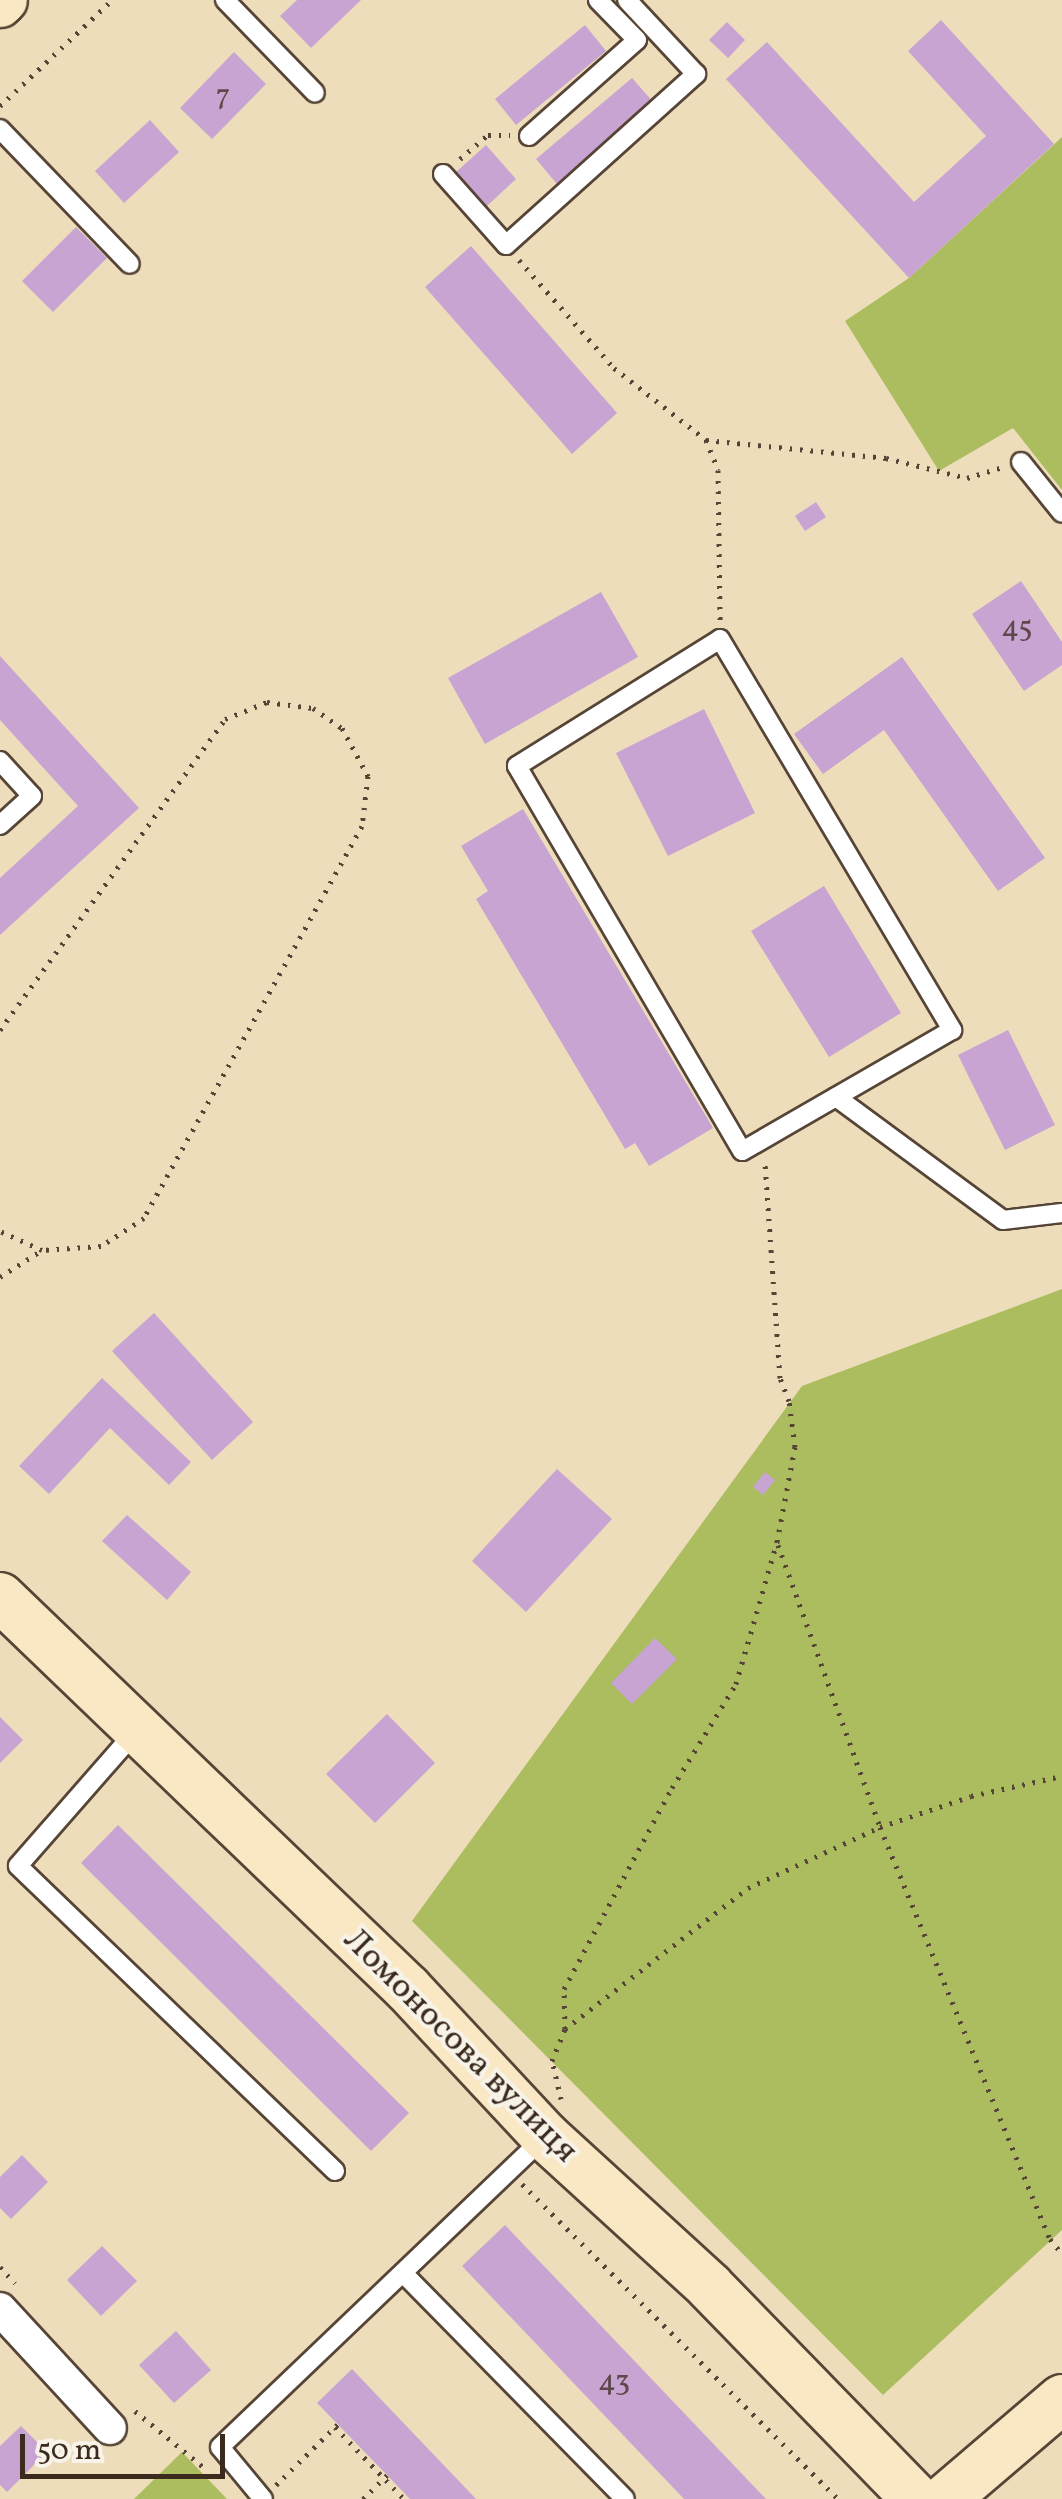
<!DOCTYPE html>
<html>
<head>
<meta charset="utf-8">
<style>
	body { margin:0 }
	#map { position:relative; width:1062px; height:2499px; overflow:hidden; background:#edb; font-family:Vollkorn,serif }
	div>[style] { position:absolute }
	.green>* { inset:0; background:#acbd60 }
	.building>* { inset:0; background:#c7a4d1 }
	.path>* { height:5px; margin-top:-2.5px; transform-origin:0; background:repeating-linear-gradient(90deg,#564536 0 2.5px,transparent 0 10.5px) }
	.roads { filter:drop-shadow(2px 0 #564536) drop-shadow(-2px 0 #564536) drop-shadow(0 2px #564536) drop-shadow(0 -2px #564536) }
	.lane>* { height:18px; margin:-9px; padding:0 9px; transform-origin:9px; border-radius:9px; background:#fff }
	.street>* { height:32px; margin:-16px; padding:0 16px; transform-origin:16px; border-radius:16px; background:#fff }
	.secondary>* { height:48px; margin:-24px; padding:0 24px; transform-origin:24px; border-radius:24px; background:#fae7c3 }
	span { translate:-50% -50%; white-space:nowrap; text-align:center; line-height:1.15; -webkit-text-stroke:8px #f7f3e8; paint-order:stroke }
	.number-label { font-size:30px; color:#5e484b }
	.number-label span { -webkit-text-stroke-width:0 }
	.street-label { font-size:35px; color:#3b2a1e }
	.scale { position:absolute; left:20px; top:2434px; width:205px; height:45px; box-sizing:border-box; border:5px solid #3b2a1e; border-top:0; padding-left:12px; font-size:30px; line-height:35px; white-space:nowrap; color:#3b2a1e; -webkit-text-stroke:8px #f7f3e8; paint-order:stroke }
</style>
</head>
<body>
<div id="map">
	<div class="green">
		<div style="clip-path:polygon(1062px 137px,1062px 490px,1013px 428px,939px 471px,845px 321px,909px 278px)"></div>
		<div style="clip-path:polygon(1062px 1289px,1062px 2230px,883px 2395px,412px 1921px,802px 1386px)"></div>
		<div style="clip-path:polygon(182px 2452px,227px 2499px,134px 2499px)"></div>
	</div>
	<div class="building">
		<div style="clip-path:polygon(297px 0,361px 0,311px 48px,280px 16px)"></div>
		<div style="clip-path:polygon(941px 20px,1054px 144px,909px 278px,726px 79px,767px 42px,914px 202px,986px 136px,908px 51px)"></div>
		<div style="clip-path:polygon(727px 22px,745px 40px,728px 58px,709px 40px)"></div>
		<div style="clip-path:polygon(585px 25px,606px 51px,516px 125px,495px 99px)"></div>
		<div style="clip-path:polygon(234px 52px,266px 84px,212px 139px,180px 108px)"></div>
		<div style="clip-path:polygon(632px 78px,654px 103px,557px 184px,536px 159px)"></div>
		<div style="clip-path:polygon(150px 120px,179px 152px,124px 203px,95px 171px)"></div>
		<div style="clip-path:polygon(486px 145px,516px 179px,486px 207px,455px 173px)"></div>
		<div style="clip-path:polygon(76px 227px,107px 258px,53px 312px,22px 281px)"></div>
		<div style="clip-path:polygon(471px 246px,617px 413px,572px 454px,425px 287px)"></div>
		<div style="clip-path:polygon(816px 502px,826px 517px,805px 531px,795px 516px)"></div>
		<div style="clip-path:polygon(1021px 581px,1062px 642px,1062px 665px,1024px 691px,972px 614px)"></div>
		<div style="clip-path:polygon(601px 592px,638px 657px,485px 744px,448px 678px)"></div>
		<div style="clip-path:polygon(0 656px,139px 808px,0 935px,0 878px,78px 806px,0 720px)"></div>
		<div style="clip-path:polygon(902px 657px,1045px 858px,998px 891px,884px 730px,823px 774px,794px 734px)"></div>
		<div style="clip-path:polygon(704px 709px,755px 813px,668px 856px,616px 753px)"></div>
		<div style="clip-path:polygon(523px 809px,713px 1128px,649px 1166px,635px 1143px,625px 1149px,476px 899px,488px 891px,461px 846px)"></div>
		<div style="clip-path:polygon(824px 886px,901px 1013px,829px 1057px,751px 931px)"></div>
		<div style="clip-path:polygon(1008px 1030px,1055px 1125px,1005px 1150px,958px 1055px)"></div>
		<div style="clip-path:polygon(154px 1313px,253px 1422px,212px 1460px,112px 1351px)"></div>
		<div style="clip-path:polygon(102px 1378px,191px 1462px,169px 1485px,110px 1428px,49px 1494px,19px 1466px)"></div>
		<div style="clip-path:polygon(557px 1469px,612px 1519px,526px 1612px,472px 1561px)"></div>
		<div style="clip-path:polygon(765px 1472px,775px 1480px,763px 1495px,753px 1487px)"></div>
		<div style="clip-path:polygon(127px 1515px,191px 1572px,167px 1600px,102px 1541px)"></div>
		<div style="clip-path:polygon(655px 1638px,677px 1659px,632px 1704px,611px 1683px)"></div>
		<div style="clip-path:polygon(387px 1714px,435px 1763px,375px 1823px,326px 1774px)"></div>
		<div style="clip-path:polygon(0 1717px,23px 1740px,0 1763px)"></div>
		<div style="clip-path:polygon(118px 1825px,409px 2113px,371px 2151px,81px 1863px)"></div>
		<div style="clip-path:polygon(22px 2155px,48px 2182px,11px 2219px,0 2208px,0 2177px)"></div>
		<div style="clip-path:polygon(505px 2225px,766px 2499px,684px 2499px,462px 2266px)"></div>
		<div style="clip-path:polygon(102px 2246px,137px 2281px,101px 2316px,67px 2280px)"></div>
		<div style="clip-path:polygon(176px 2331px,211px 2370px,174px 2403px,139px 2365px)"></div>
		<div style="clip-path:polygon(352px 2369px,476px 2499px,410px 2499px,387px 2475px,317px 2403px)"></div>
		<div style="clip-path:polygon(21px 2426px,47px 2452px,7px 2492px,0 2485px,0 2446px)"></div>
	</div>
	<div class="path">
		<div style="left:0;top:106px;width:154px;rotate:-43.4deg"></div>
		<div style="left:460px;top:159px;width:37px;rotate:-41deg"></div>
		<div style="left:488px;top:135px;width:22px"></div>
		<div style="left:519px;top:260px;width:144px;rotate:48.7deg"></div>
		<div style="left:614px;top:368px;width:117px;rotate:38deg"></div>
		<div style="left:706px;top:440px;width:32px;rotate:68deg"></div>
		<div style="left:718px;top:470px;width:151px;rotate:89.2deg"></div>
		<div style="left:706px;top:440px;width:181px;rotate:5.7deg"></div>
		<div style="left:886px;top:458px;width:83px;rotate:13.9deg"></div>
		<div style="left:967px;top:478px;width:38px;rotate:-17deg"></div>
		<div style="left:0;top:1030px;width:384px;rotate:-54.1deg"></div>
		<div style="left:225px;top:719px;width:45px;rotate:-22deg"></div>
		<div style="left:267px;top:702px;width:46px;rotate:7.4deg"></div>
		<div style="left:313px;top:708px;width:35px;rotate:35deg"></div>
		<div style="left:342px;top:728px;width:55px;rotate:61.6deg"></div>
		<div style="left:368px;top:776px;width:50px;rotate:96.8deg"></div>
		<div style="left:362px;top:826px;width:449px;rotate:119.1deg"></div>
		<div style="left:144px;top:1218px;width:51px;rotate:146.9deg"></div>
		<div style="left:101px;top:1246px;width:59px;rotate:176.1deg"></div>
		<div style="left:42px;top:1250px;width:46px;rotate:-155.7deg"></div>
		<div style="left:0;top:1277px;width:50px;rotate:-32.7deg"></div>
		<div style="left:778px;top:1545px;width:300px;rotate:70.1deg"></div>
		<div style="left:880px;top:1827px;width:446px;rotate:67.6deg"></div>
		<div style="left:1050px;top:2239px;width:19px;rotate:51deg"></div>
		<div style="left:565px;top:2029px;width:40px;rotate:-91.4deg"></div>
		<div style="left:564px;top:1989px;width:228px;rotate:-61.8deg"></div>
		<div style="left:672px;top:1788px;width:122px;rotate:-58.4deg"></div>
		<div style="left:736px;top:1684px;width:148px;rotate:-73.9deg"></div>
		<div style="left:777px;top:1542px;width:97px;rotate:-79.3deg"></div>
		<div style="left:795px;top:1447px;width:46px;rotate:-97.4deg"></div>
		<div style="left:789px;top:1401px;width:25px;rotate:-111deg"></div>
		<div style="left:780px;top:1378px;width:217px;rotate:-94deg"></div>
		<div style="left:561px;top:2099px;width:39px;rotate:-103deg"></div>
		<div style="left:552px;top:2061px;width:35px;rotate:-68deg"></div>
		<div style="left:565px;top:2029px;width:231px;rotate:-37.6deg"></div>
		<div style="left:748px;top:1888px;width:145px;rotate:-24.8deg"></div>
		<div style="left:880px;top:1827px;width:96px;rotate:-18.8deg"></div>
		<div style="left:971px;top:1796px;width:93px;rotate:-12.4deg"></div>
		<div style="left:522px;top:2184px;width:446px;rotate:44.9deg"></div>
		<div style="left:0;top:2267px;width:22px;rotate:47deg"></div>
		<div style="left:135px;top:2411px;width:94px;rotate:39.4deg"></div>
		<div style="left:335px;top:2427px;width:100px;rotate:46.2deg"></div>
		<div style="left:276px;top:2485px;width:87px;rotate:-44.5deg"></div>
		<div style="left:363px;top:2499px;width:34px;rotate:-45deg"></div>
	</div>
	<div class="roads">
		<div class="lane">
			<div style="left:225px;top:0;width:129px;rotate:45.9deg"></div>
			<div style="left:0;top:129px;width:187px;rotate:46.1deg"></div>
			<div style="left:529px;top:136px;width:144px;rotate:-41.6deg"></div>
			<div style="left:637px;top:40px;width:56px;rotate:-134.3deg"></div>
			<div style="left:443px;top:174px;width:95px;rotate:48.4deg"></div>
			<div style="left:506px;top:245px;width:256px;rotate:-42deg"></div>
			<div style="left:696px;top:74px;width:101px;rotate:-133deg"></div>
			<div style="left:1021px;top:462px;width:65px;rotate:51.2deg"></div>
			<div style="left:720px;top:639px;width:455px;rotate:59.3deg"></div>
			<div style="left:952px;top:1030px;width:242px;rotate:150deg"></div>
			<div style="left:742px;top:1151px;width:446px;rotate:-120.3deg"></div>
			<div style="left:517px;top:766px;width:239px;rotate:-32deg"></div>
			<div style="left:0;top:761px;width:47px;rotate:47.6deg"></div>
			<div style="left:32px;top:796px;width:43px;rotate:137.8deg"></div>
			<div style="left:836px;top:1097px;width:207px;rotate:36.4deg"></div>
			<div style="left:1003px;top:1220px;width:59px;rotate:-6.8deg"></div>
			<div style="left:136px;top:1731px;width:179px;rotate:131.2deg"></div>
			<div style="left:18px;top:1866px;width:440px;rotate:43.9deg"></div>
			<div style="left:404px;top:2274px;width:315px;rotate:45.5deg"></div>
			<div style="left:263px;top:2499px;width:67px;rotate:-129.6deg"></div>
			<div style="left:220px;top:2447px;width:450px;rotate:-43.7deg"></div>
		</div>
		<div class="street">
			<div style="left:0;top:2309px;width:162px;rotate:47.3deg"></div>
		</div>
		<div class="secondary">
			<div style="left:0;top:3px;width:4px;rotate:-45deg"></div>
			<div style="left:0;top:1597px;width:566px;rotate:43.85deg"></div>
			<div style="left:408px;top:1989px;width:201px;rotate:47deg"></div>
			<div style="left:545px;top:2136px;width:222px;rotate:42.4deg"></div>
			<div style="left:709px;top:2286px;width:297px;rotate:45.8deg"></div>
			<div style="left:945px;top:2499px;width:154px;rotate:-40.5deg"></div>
		</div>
	</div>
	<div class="number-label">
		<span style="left:223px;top:96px">7</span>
		<span style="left:1017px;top:628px">45</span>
		<span style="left:614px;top:2382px">43</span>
	</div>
	<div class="street-label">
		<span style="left:460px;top:2046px;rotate:45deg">Ломоносова вулиця</span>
	</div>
	<div class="scale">50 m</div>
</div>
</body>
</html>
